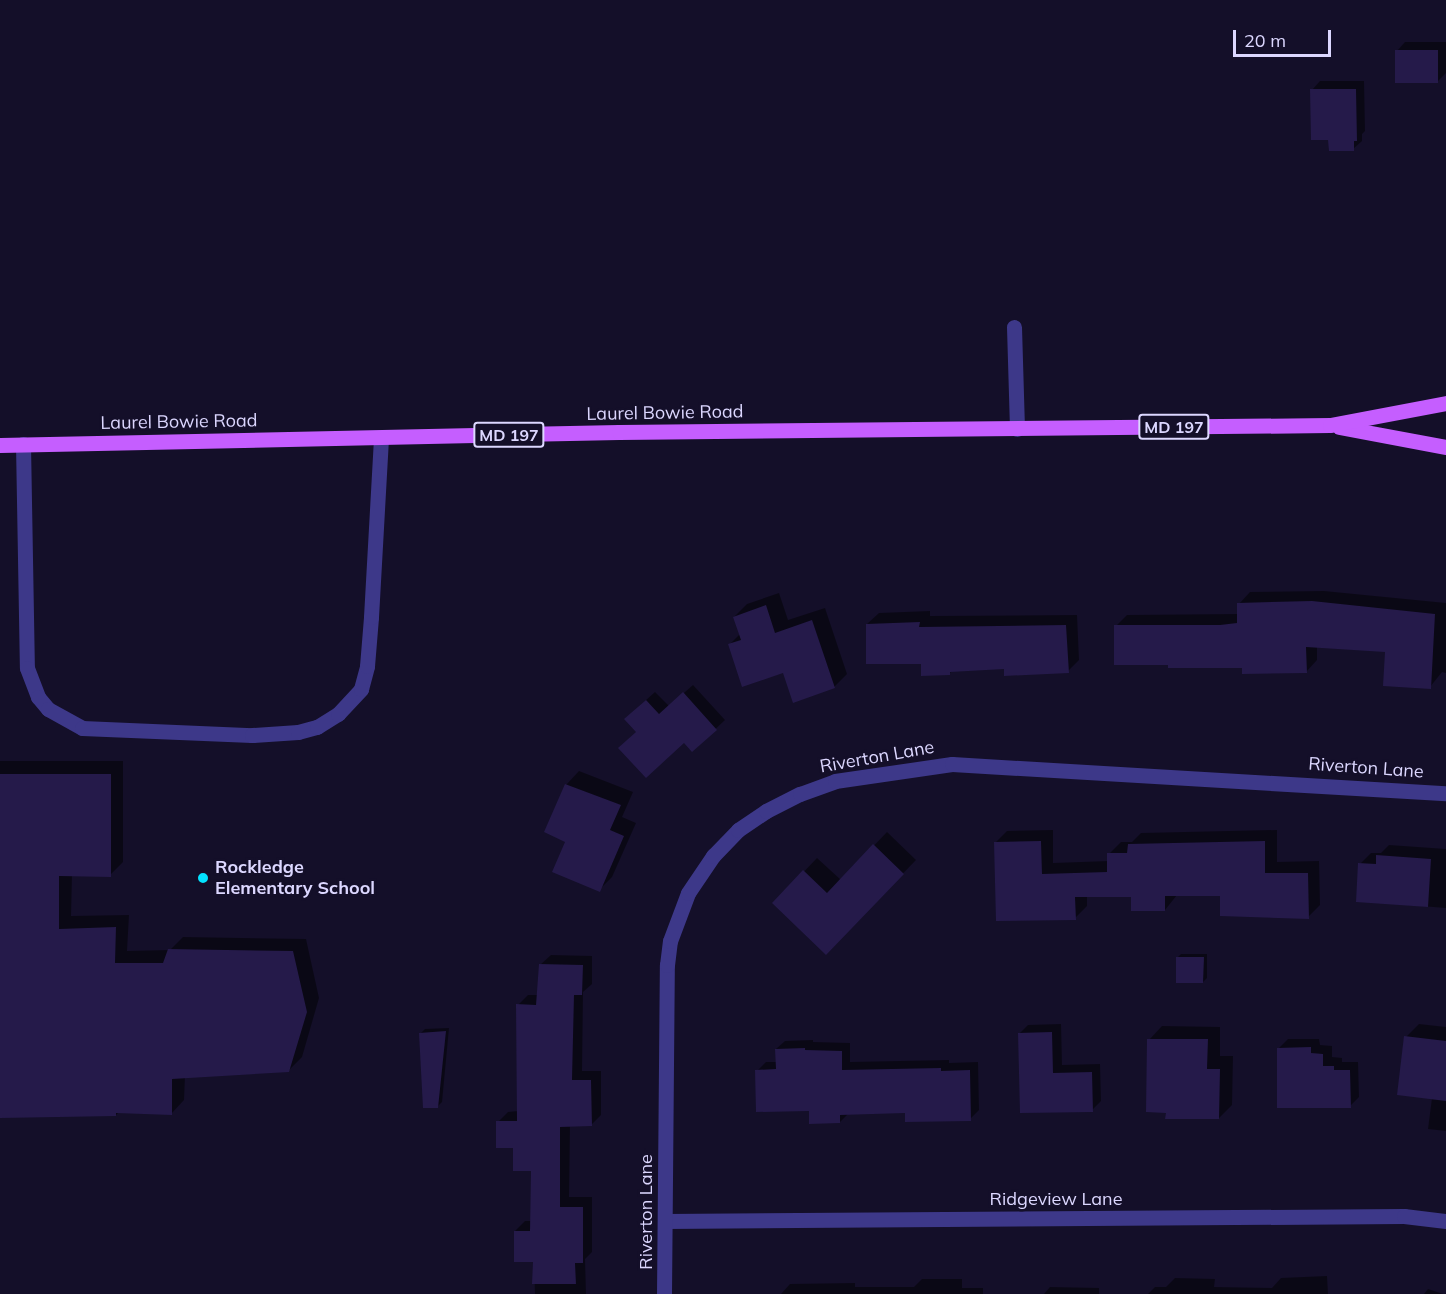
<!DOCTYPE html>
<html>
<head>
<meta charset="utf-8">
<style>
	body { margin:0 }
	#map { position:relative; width:1446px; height:1294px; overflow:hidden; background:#140f29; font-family:Mulish,sans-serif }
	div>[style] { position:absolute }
	.shadow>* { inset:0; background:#0007 }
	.building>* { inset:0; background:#251a4a }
	.service>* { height:15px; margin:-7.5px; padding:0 7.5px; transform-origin:7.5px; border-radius:7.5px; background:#3d3889 }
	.minor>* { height:15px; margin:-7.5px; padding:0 7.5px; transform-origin:7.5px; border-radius:7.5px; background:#3d3889 }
	.primary>* { height:15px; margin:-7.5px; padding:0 7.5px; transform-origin:7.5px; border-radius:7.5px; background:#c55eff }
	.dots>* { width:16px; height:16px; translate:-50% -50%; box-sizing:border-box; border:3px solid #140f29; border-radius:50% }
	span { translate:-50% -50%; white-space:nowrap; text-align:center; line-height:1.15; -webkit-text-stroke:5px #140f29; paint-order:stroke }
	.shield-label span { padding:2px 4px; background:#140f29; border:2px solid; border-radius:4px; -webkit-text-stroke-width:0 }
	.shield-label { font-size:16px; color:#dcd7ff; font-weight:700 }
	.street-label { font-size:18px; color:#dcd7ff }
	.poi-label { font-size:18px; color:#dcd7ff; font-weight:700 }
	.left { translate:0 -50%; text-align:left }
	.scale { position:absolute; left:1233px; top:30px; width:98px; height:27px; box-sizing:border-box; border:3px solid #dcd7ff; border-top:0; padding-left:8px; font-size:18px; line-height:21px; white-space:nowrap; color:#dcd7ff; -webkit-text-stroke:4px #140f29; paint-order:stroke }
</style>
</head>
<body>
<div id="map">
	<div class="shadow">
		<div style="clip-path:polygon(1405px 42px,1446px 42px,1446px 73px,1437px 82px,1397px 51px)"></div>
		<div style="clip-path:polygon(1320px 81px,1364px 81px,1365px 131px,1362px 134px,1362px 141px,1353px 149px,1312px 90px)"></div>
		<div style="clip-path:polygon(1324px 591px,1446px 603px,1446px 673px,1442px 672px,1430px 687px,1387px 651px,1317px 647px,1317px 660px,1306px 672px,1170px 663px,1116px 626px,1127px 615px,1239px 614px,1239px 604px,1250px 592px)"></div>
		<div style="clip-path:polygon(779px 593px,788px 620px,825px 608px,847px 674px,834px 687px,784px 671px,730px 644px,740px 634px,734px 617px,747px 604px)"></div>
		<div style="clip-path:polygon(930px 611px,930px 616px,1077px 615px,1079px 660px,1068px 671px,1006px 667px,953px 670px,949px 674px,922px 662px,867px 624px,879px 613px)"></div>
		<div style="clip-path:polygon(693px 685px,725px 720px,693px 750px,684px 741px,638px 731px,635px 710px,655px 692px,669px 706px)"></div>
		<div style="clip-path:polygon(0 761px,123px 761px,123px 862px,110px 875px,72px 875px,71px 916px,129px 915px,127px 951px,170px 950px,183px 937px,306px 939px,319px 998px,302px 1057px,288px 1071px,185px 1076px,184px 1100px,171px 1114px,119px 1112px,116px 1115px,0 1055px)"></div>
		<div style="clip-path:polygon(579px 771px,633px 792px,622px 817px,636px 823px,612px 877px,599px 890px,567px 841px,566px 785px)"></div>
		<div style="clip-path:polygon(1053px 830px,1053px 863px,1109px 861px,1109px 854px,1121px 842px,1132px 842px,1141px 833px,1277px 830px,1277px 862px,1319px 861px,1320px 905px,1308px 917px,1222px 894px,1177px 895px,1165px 910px,1132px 896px,1087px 896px,1087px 906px,1075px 918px,996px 842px,1007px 831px)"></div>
		<div style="clip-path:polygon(887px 832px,916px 860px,826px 953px,774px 903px,817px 858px,841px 880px)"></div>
		<div style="clip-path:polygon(1389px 845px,1446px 849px,1446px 908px,1357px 901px,1360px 864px,1371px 853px,1381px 853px)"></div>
		<div style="clip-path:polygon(1181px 954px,1207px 954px,1207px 978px,1203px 982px,1177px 958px)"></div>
		<div style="clip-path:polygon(551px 955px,592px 956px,592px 984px,583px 992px,582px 1071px,601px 1071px,601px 1115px,591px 1125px,570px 1125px,569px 1197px,592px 1197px,592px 1252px,585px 1259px,586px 1294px,535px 1294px,534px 1261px,515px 1231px,525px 1221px,532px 1221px,532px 1169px,498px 1122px,508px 1112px,518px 1111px,518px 1005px,528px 995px,538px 995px,540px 965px)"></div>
		<div style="clip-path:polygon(1061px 1024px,1062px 1065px,1100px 1064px,1101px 1101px,1092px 1110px,1021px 1112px,1020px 1033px,1028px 1025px)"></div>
		<div style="clip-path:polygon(1419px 1024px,1446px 1027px,1446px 1131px,1428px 1129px,1432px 1098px,1406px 1037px)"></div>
		<div style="clip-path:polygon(1162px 1026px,1220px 1027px,1220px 1056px,1233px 1056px,1232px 1105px,1219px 1118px,1167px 1111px,1149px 1040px)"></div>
		<div style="clip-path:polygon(449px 1028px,442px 1102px,438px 1106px,421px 1033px,425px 1029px)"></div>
		<div style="clip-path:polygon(1288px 1039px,1319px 1039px,1320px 1045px,1332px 1046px,1332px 1057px,1342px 1058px,1342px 1062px,1358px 1062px,1359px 1097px,1350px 1106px,1279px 1048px)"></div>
		<div style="clip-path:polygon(813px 1040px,813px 1042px,850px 1043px,850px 1062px,949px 1060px,949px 1063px,978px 1062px,979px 1110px,970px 1119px,907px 1112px,848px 1114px,840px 1122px,810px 1109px,757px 1071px,766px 1062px,777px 1062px,776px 1049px,785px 1041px)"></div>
		<div style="clip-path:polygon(1327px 1276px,1328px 1294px,1148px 1294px,1155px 1287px,1166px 1287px,1175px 1278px,1215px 1279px,1214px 1287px,1272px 1288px,1281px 1278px)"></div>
		<div style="clip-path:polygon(922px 1279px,962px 1279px,962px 1288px,983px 1288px,983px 1294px,781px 1294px,790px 1284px,855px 1283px,855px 1287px,914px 1287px)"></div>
		<div style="clip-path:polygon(1050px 1287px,1099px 1288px,1099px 1294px,1044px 1294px)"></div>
		<div style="clip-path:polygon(1428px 1289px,1443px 1294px,1424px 1294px)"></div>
	</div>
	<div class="building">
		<div style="clip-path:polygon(1395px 50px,1438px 50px,1438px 83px,1395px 83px)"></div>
		<div style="clip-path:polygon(1310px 89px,1356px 89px,1357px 141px,1354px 141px,1354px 151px,1329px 151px,1328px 140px,1311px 140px)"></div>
		<div style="clip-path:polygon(1312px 601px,1435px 614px,1431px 689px,1383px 686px,1385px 652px,1306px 647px,1307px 673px,1242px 674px,1242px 668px,1168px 668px,1168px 665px,1114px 665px,1114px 625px,1220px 625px,1237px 623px,1237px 603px)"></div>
		<div style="clip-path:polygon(766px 605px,775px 633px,812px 620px,835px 688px,793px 703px,783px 673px,742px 687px,728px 644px,741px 640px,733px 617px)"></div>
		<div style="clip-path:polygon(920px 622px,919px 627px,1066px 625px,1069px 673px,1004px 676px,1004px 669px,950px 672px,950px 675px,921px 676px,921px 664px,866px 664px,866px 624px)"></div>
		<div style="clip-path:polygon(683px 692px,717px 730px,692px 752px,684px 743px,646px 778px,618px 748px,636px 732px,624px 719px,646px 700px,659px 714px)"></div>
		<div style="clip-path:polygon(0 774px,111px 774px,111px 877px,59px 876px,59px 929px,116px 927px,115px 963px,163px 963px,168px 949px,293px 951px,307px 1012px,289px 1072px,172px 1079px,172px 1115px,116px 1113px,116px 1116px,0 1118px)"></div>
		<div style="clip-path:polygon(565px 784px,621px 805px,610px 830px,624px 836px,600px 892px,552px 872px,565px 842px,544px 832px)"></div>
		<div style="clip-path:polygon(1041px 841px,1042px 874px,1107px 872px,1107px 853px,1127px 853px,1128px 844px,1265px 841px,1265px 873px,1308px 873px,1309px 919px,1220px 916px,1220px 896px,1165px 896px,1165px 911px,1131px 911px,1131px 897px,1075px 897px,1076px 920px,996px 921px,994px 842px)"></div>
		<div style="clip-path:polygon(873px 844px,904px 874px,826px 955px,772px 903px,803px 870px,827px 893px)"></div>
		<div style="clip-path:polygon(1376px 855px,1431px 859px,1428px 907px,1356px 902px,1358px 863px,1376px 864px)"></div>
		<div style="clip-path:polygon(1176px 957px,1204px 957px,1203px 983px,1176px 983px)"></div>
		<div style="clip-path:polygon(539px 964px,583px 965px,582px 995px,574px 995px,572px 1080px,591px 1080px,592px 1126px,560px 1127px,560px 1207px,583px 1207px,583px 1263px,575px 1263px,576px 1284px,532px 1284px,533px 1262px,514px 1262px,514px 1231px,530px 1231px,531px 1171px,513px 1171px,513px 1148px,496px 1148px,496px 1121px,517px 1121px,516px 1004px,536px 1005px)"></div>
		<div style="clip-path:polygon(446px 1031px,438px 1108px,423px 1108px,419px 1033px)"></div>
		<div style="clip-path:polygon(1052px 1032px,1053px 1073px,1092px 1072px,1093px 1112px,1020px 1113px,1018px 1033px)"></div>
		<div style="clip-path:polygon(1404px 1036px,1446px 1041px,1446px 1101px,1397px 1095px)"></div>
		<div style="clip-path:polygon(1147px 1039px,1208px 1039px,1207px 1069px,1220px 1069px,1219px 1119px,1165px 1119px,1166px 1113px,1146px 1112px)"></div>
		<div style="clip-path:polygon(1311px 1047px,1311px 1053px,1323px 1054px,1323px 1066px,1334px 1066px,1334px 1070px,1350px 1070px,1351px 1108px,1277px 1108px,1277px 1048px)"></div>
		<div style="clip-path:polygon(805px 1048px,805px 1050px,842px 1051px,842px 1070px,941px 1068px,941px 1071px,970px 1070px,971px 1121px,905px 1122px,905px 1113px,840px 1115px,840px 1123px,809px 1124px,809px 1111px,756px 1112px,755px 1070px,776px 1069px,775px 1049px)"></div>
	</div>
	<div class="service">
		<div style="left:1014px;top:327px;width:102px;rotate:88.3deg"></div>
		<div style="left:23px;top:444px;width:224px;rotate:89deg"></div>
		<div style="left:27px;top:668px;width:31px;rotate:69deg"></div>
		<div style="left:38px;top:697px;width:16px;rotate:50deg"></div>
		<div style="left:48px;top:709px;width:39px;rotate:29deg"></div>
		<div style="left:82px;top:728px;width:170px;rotate:2.4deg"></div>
		<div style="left:252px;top:735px;width:46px;rotate:-3.7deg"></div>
		<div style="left:298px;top:732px;width:20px;rotate:-15deg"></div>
		<div style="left:317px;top:727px;width:25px;rotate:-32deg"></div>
		<div style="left:338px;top:714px;width:34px;rotate:-47deg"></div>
		<div style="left:361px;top:689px;width:24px;rotate:-75deg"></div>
		<div style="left:367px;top:666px;width:49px;rotate:-85.3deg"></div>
		<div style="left:371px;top:617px;width:179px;rotate:-86.8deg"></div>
	</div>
	<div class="minor">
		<div style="left:665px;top:1221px;width:739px;rotate:-0.39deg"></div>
		<div style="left:1404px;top:1216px;width:42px;rotate:6.8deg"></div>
		<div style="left:664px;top:1294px;width:329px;rotate:-89.5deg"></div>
		<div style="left:667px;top:965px;width:24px;rotate:-83deg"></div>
		<div style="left:670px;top:941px;width:51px;rotate:-69.4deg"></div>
		<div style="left:688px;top:893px;width:45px;rotate:-56deg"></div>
		<div style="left:713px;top:856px;width:36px;rotate:-46deg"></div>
		<div style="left:738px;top:830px;width:34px;rotate:-34deg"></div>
		<div style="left:766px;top:811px;width:38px;rotate:-27deg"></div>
		<div style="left:800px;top:794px;width:37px;rotate:-20deg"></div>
		<div style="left:835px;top:781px;width:118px;rotate:-8.3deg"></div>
		<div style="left:952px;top:764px;width:495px;rotate:3.4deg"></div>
	</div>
	<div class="primary">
		<div style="left:1339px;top:427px;width:109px;rotate:10.6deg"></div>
		<div style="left:0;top:445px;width:619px;rotate:-1.2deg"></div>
		<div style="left:619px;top:432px;width:711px;rotate:-0.56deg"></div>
		<div style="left:1330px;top:425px;width:118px;rotate:-10.7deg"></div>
	</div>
	<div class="dots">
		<div style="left:203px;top:878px;background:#03e2ff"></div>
	</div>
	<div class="shield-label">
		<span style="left:1174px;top:427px">MD 197</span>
		<span style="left:509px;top:435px">MD 197</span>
	</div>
	<div class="street-label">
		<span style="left:665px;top:413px;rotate:-1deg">Laurel Bowie Road</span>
		<span style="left:179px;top:422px;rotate:-1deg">Laurel Bowie Road</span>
		<span style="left:877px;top:757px;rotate:-10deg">Riverton Lane</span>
		<span style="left:1366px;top:768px;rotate:4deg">Riverton Lane</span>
		<span style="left:1056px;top:1199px">Ridgeview Lane</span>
		<span style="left:646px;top:1212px;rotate:-90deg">Riverton Lane</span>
	</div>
	<div class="poi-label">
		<span class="left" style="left:215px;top:878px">Rockledge<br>Elementary School</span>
	</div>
	<div class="scale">20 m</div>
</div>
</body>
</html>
